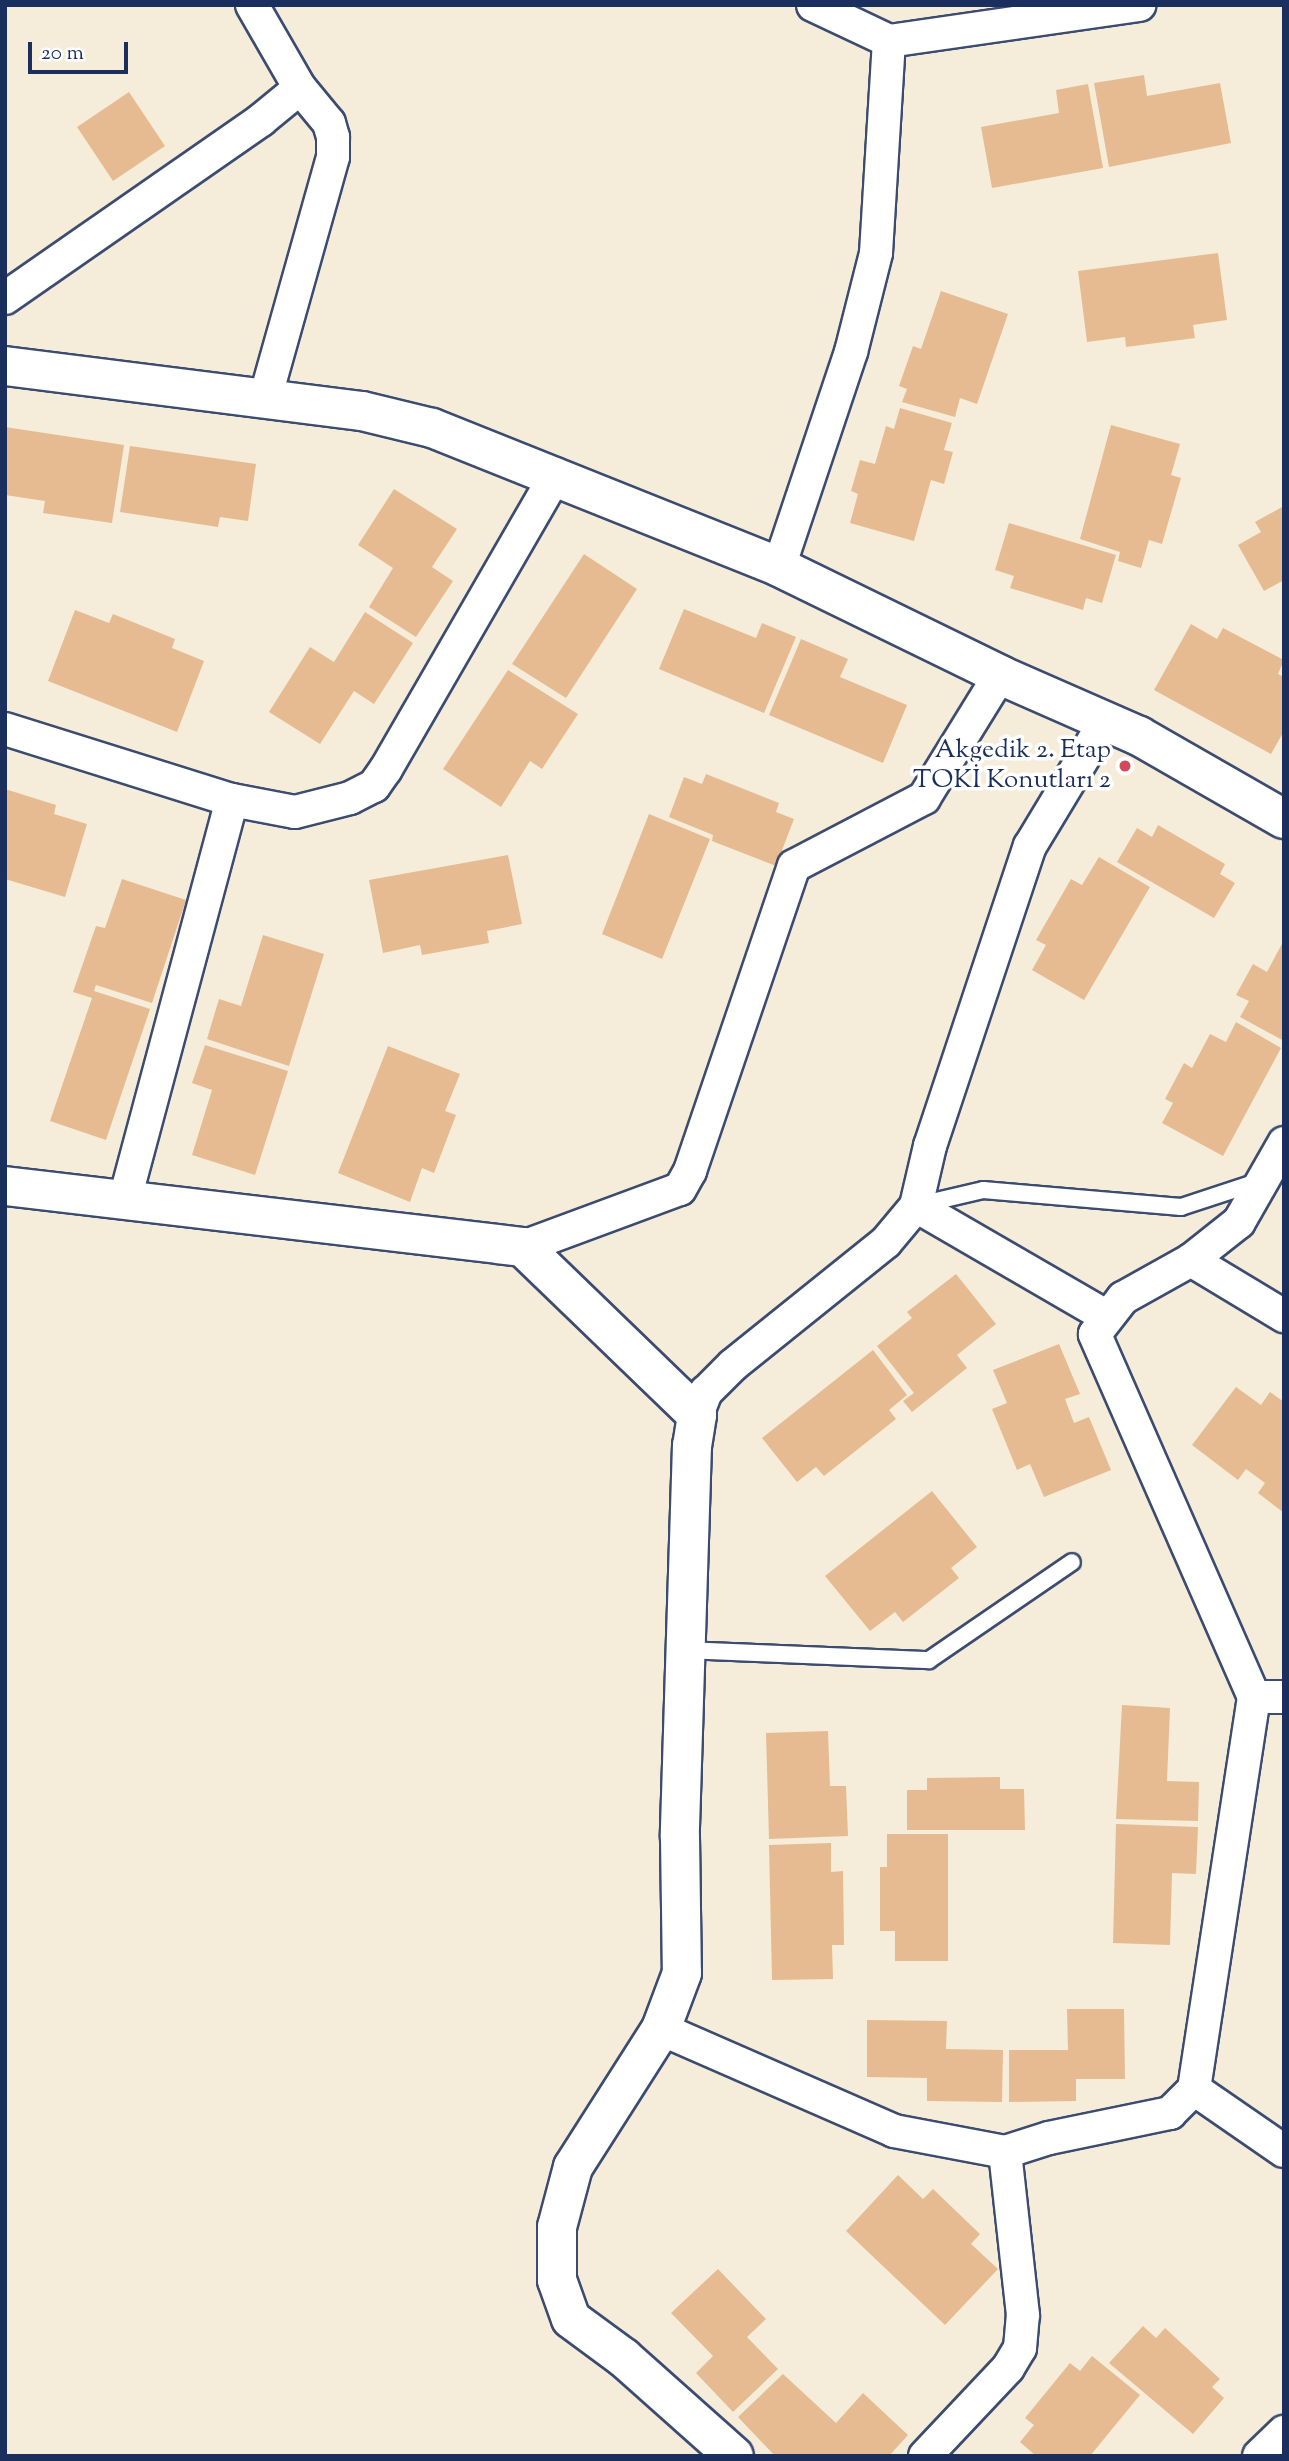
<!DOCTYPE html>
<html>
<head>
<meta charset="utf-8">
<style>
	body { margin:0 }
	#map { position:relative; width:1289px; height:2461px; overflow:hidden; background:#f5edd9; font-family:"Sorts Mill Goudy",serif }
	div>[style] { position:absolute }
	.building>* { inset:0; background:#e6bb92 }
	.roads { filter:drop-shadow(2px 0 #3c4c70) drop-shadow(-2px 0 #3c4c70) drop-shadow(0 2px #3c4c70) drop-shadow(0 -2px #3c4c70) }
	.service>* { height:16px; margin:-8px; padding:0 8px; transform-origin:8px; border-radius:8px; background:#fff }
	.minor>* { height:32px; margin:-16px; padding:0 16px; transform-origin:16px; border-radius:16px; background:#fff }
	.tertiary>* { height:38px; margin:-19px; padding:0 19px; transform-origin:19px; border-radius:19px; background:#fff }
	.dots>* { width:19px; height:19px; translate:-50% -50%; box-sizing:border-box; border:4px solid #fff; border-radius:50% }
	span { translate:-50% -50%; white-space:nowrap; text-align:center; line-height:1.15; -webkit-text-stroke:7px #fff; paint-order:stroke }
	.poi-label { font-size:26px; color:#1b2f5e }
	.right { translate:-100% -50%; text-align:right }
	.frame { position:absolute; inset:0; border:7px solid #1b2f5e; pointer-events:none }
	.scale { position:absolute; left:28px; top:42px; width:100px; height:32px; box-sizing:border-box; border:4px solid #1b2f5e; border-top:0; padding-left:9px; font-size:21px; line-height:24px; white-space:nowrap; color:#1b2f5e; -webkit-text-stroke:5px #fff; paint-order:stroke }
</style>
</head>
<body>
<div id="map">
	<div class="building">
		<div style="clip-path:polygon(1144px 75px,1147px 96px,1220px 83px,1231px 143px,1109px 167px,1094px 83px)"></div>
		<div style="clip-path:polygon(1088px 84px,1103px 168px,992px 188px,981px 127px,1059px 113px,1056px 90px)"></div>
		<div style="clip-path:polygon(129px 92px,165px 146px,113px 181px,77px 127px)"></div>
		<div style="clip-path:polygon(1218px 253px,1227px 320px,1193px 325px,1195px 338px,1126px 347px,1125px 337px,1087px 342px,1078px 271px)"></div>
		<div style="clip-path:polygon(941px 291px,1008px 314px,977px 404px,960px 398px,955px 417px,902px 402px,907px 389px,899px 386px,913px 346px,921px 349px)"></div>
		<div style="clip-path:polygon(900px 408px,952px 423px,944px 450px,953px 452px,944px 484px,931px 480px,914px 541px,850px 523px,858px 494px,851px 491px,860px 460px,875px 464px,886px 426px,894px 429px)"></div>
		<div style="clip-path:polygon(1111px 425px,1180px 444px,1171px 475px,1181px 478px,1162px 544px,1149px 540px,1141px 568px,1118px 561px,1120px 552px,1080px 539px)"></div>
		<div style="clip-path:polygon(5px 427px,124px 445px,112px 523px,43px 513px,45px 501px,5px 495px)"></div>
		<div style="clip-path:polygon(130px 446px,256px 464px,248px 521px,220px 517px,218px 527px,120px 512px)"></div>
		<div style="clip-path:polygon(394px 489px,457px 529px,432px 567px,453px 581px,416px 637px,369px 607px,393px 568px,358px 545px)"></div>
		<div style="clip-path:polygon(1284px 506px,1284px 580px,1264px 591px,1238px 545px,1261px 532px,1255px 522px)"></div>
		<div style="clip-path:polygon(1009px 523px,1116px 555px,1102px 603px,1086px 598px,1083px 610px,1010px 588px,1014px 576px,995px 570px)"></div>
		<div style="clip-path:polygon(584px 554px,637px 589px,566px 698px,512px 664px)"></div>
		<div style="clip-path:polygon(684px 609px,756px 638px,762px 623px,796px 637px,764px 713px,659px 669px)"></div>
		<div style="clip-path:polygon(75px 610px,109px 623px,113px 614px,175px 639px,172px 648px,204px 661px,177px 732px,48px 681px)"></div>
		<div style="clip-path:polygon(365px 612px,413px 643px,374px 704px,354px 691px,320px 744px,269px 712px,310px 647px,334px 662px)"></div>
		<div style="clip-path:polygon(1191px 624px,1217px 639px,1223px 628px,1284px 660px,1278px 674px,1284px 677px,1284px 731px,1271px 754px,1154px 690px)"></div>
		<div style="clip-path:polygon(801px 639px,848px 659px,840px 677px,907px 705px,883px 763px,769px 715px)"></div>
		<div style="clip-path:polygon(508px 670px,578px 714px,542px 769px,530px 761px,501px 807px,443px 769px)"></div>
		<div style="clip-path:polygon(706px 774px,779px 803px,776px 812px,794px 819px,776px 866px,712px 841px,713px 835px,669px 817px,684px 777px,702px 784px)"></div>
		<div style="clip-path:polygon(5px 789px,56px 805px,54px 814px,87px 824px,65px 897px,5px 879px)"></div>
		<div style="clip-path:polygon(649px 814px,710px 839px,662px 959px,602px 934px)"></div>
		<div style="clip-path:polygon(1158px 825px,1225px 864px,1220px 874px,1235px 883px,1214px 918px,1117px 862px,1137px 828px,1152px 837px)"></div>
		<div style="clip-path:polygon(508px 855px,522px 924px,487px 931px,489px 943px,422px 955px,420px 945px,383px 953px,369px 880px)"></div>
		<div style="clip-path:polygon(1099px 857px,1150px 887px,1084px 1000px,1032px 970px,1046px 945px,1036px 940px,1071px 879px,1082px 885px)"></div>
		<div style="clip-path:polygon(122px 879px,186px 900px,152px 1003px,96px 985px,94px 991px,150px 1009px,106px 1140px,50px 1121px,92px 998px,73px 992px,96px 926px,105px 928px)"></div>
		<div style="clip-path:polygon(263px 935px,324px 954px,289px 1066px,207px 1039px,219px 999px,241px 1006px)"></div>
		<div style="clip-path:polygon(1284px 940px,1284px 1041px,1240px 1017px,1249px 1001px,1236px 995px,1253px 964px,1267px 972px)"></div>
		<div style="clip-path:polygon(1236px 1022px,1281px 1048px,1223px 1156px,1162px 1123px,1173px 1103px,1165px 1099px,1184px 1063px,1192px 1068px,1210px 1034px,1226px 1042px)"></div>
		<div style="clip-path:polygon(205px 1045px,288px 1071px,255px 1175px,192px 1155px,212px 1090px,192px 1083px)"></div>
		<div style="clip-path:polygon(388px 1046px,460px 1074px,445px 1111px,456px 1115px,434px 1173px,422px 1168px,410px 1202px,338px 1173px)"></div>
		<div style="clip-path:polygon(956px 1274px,996px 1324px,957px 1355px,967px 1368px,912px 1412px,903px 1401px,914px 1393px,877px 1346px,912px 1318px,907px 1312px)"></div>
		<div style="clip-path:polygon(1059px 1344px,1080px 1394px,1065px 1399px,1074px 1423px,1089px 1417px,1111px 1470px,1044px 1497px,1030px 1464px,1017px 1470px,992px 1409px,1007px 1403px,993px 1370px)"></div>
		<div style="clip-path:polygon(873px 1350px,907px 1395px,889px 1410px,896px 1419px,824px 1476px,816px 1467px,797px 1482px,762px 1438px)"></div>
		<div style="clip-path:polygon(1236px 1387px,1261px 1405px,1270px 1392px,1284px 1402px,1284px 1513px,1258px 1493px,1265px 1483px,1246px 1469px,1238px 1480px,1192px 1445px)"></div>
		<div style="clip-path:polygon(932px 1491px,977px 1547px,951px 1568px,959px 1578px,903px 1622px,895px 1612px,870px 1631px,825px 1576px)"></div>
		<div style="clip-path:polygon(1122px 1705px,1170px 1708px,1167px 1781px,1199px 1782px,1198px 1821px,1116px 1819px)"></div>
		<div style="clip-path:polygon(828px 1731px,830px 1786px,846px 1786px,848px 1836px,769px 1839px,766px 1733px)"></div>
		<div style="clip-path:polygon(1000px 1777px,1000px 1789px,1024px 1789px,1025px 1830px,907px 1830px,907px 1790px,927px 1790px,927px 1778px)"></div>
		<div style="clip-path:polygon(1116px 1824px,1198px 1827px,1196px 1874px,1172px 1873px,1170px 1945px,1113px 1943px)"></div>
		<div style="clip-path:polygon(887px 1834px,948px 1834px,948px 1961px,895px 1961px,895px 1931px,880px 1931px,880px 1867px,887px 1867px)"></div>
		<div style="clip-path:polygon(831px 1843px,831px 1872px,843px 1871px,844px 1945px,832px 1945px,833px 1979px,772px 1980px,769px 1845px)"></div>
		<div style="clip-path:polygon(1067px 2009px,1124px 2009px,1125px 2079px,1076px 2079px,1076px 2101px,1009px 2102px,1009px 2050px,1068px 2050px)"></div>
		<div style="clip-path:polygon(867px 2020px,947px 2021px,946px 2049px,1003px 2050px,1002px 2102px,927px 2101px,927px 2078px,867px 2077px)"></div>
		<div style="clip-path:polygon(898px 2175px,923px 2199px,933px 2189px,980px 2234px,971px 2244px,998px 2269px,945px 2325px,846px 2231px)"></div>
		<div style="clip-path:polygon(718px 2269px,766px 2319px,747px 2337px,778px 2369px,733px 2412px,696px 2373px,713px 2356px,671px 2313px)"></div>
		<div style="clip-path:polygon(1143px 2326px,1156px 2338px,1165px 2328px,1220px 2379px,1212px 2387px,1224px 2398px,1193px 2434px,1109px 2363px)"></div>
		<div style="clip-path:polygon(1092px 2356px,1140px 2395px,1090px 2456px,1036px 2456px,1020px 2442px,1034px 2425px,1025px 2418px,1070px 2363px,1080px 2371px)"></div>
		<div style="clip-path:polygon(783px 2374px,836px 2423px,863px 2393px,908px 2435px,889px 2456px,775px 2456px,738px 2417px)"></div>
	</div>
	<div class="roads">
		<div class="service">
			<div style="left:919px;top:1205px;width:66px;rotate:-13.2deg"></div>
			<div style="left:983px;top:1190px;width:199px;rotate:4.9deg"></div>
			<div style="left:1181px;top:1207px;width:83px;rotate:-18.2deg"></div>
			<div style="left:686px;top:1650px;width:243px;rotate:2.4deg"></div>
			<div style="left:929px;top:1660px;width:173px;rotate:-34.4deg"></div>
		</div>
		<div class="minor">
			<div style="left:252px;top:5px;width:96px;rotate:60deg"></div>
			<div style="left:300px;top:88px;width:45px;rotate:50.4deg"></div>
			<div style="left:329px;top:123px;width:15px;rotate:74deg"></div>
			<div style="left:333px;top:137px;width:20px;rotate:90deg"></div>
			<div style="left:333px;top:157px;width:251px;rotate:105.7deg"></div>
			<div style="left:813px;top:5px;width:84px;rotate:25.3deg"></div>
			<div style="left:889px;top:41px;width:253px;rotate:-8.2deg"></div>
			<div style="left:5px;top:298px;width:312px;rotate:-34.8deg"></div>
			<div style="left:261px;top:120px;width:50px;rotate:-39.4deg"></div>
			<div style="left:779px;top:567px;width:227px;rotate:-71.5deg"></div>
			<div style="left:851px;top:352px;width:102px;rotate:-75.8deg"></div>
			<div style="left:876px;top:253px;width:212px;rotate:-86.5deg"></div>
			<div style="left:5px;top:729px;width:238px;rotate:17.4deg"></div>
			<div style="left:232px;top:800px;width:64px;rotate:10.8deg"></div>
			<div style="left:295px;top:812px;width:57px;rotate:-14.3deg"></div>
			<div style="left:350px;top:798px;width:27px;rotate:-27deg"></div>
			<div style="left:374px;top:786px;width:21px;rotate:-55deg"></div>
			<div style="left:386px;top:769px;width:340px;rotate:-60deg"></div>
			<div style="left:125px;top:1199px;width:413px;rotate:-75deg"></div>
			<div style="left:916px;top:1206px;width:220px;rotate:30.1deg"></div>
			<div style="left:523px;top:1247px;width:167px;rotate:-20.3deg"></div>
			<div style="left:680px;top:1189px;width:21px;rotate:-61deg"></div>
			<div style="left:690px;top:1171px;width:322px;rotate:-71.2deg"></div>
			<div style="left:794px;top:866px;width:147px;rotate:-27.6deg"></div>
			<div style="left:924px;top:798px;width:145px;rotate:-58.3deg"></div>
			<div style="left:1191px;top:1260px;width:109px;rotate:31.1deg"></div>
			<div style="left:697px;top:1415px;width:25px;rotate:-69deg"></div>
			<div style="left:706px;top:1392px;width:38px;rotate:-45deg"></div>
			<div style="left:733px;top:1365px;width:196px;rotate:-38.8deg"></div>
			<div style="left:886px;top:1242px;width:47px;rotate:-50.2deg"></div>
			<div style="left:916px;top:1206px;width:62px;rotate:-76.9deg"></div>
			<div style="left:930px;top:1146px;width:316px;rotate:-71.6deg"></div>
			<div style="left:1030px;top:846px;width:147px;rotate:-58.9deg"></div>
			<div style="left:1254px;top:1697px;width:30px"></div>
			<div style="left:661px;top:2029px;width:254px;rotate:23.6deg"></div>
			<div style="left:894px;top:2131px;width:113px;rotate:10.7deg"></div>
			<div style="left:1005px;top:2152px;width:46px;rotate:-17.7deg"></div>
			<div style="left:1049px;top:2138px;width:124px;rotate:-11.7deg"></div>
			<div style="left:1170px;top:2113px;width:34px;rotate:-45deg"></div>
			<div style="left:1194px;top:2089px;width:397px;rotate:-81.3deg"></div>
			<div style="left:1254px;top:1697px;width:396px;rotate:-113.7deg"></div>
			<div style="left:1095px;top:1334px;width:46px;rotate:-52.1deg"></div>
			<div style="left:1123px;top:1298px;width:78px;rotate:-29.2deg"></div>
			<div style="left:1191px;top:1260px;width:61px;rotate:-38.4deg"></div>
			<div style="left:1239px;top:1222px;width:91px;rotate:-60.3deg"></div>
			<div style="left:1194px;top:2089px;width:109px;rotate:34.6deg"></div>
			<div style="left:925px;top:2456px;width:121px;rotate:-46.7deg"></div>
			<div style="left:1008px;top:2368px;width:23px;rotate:-59deg"></div>
			<div style="left:1020px;top:2348px;width:33px;rotate:-85deg"></div>
			<div style="left:1023px;top:2315px;width:164px;rotate:-96.3deg"></div>
			<div style="left:1259px;top:2456px;width:35px;rotate:-44deg"></div>
		</div>
		<div class="tertiary">
			<div style="left:5px;top:366px;width:360px;rotate:7.2deg"></div>
			<div style="left:362px;top:411px;width:72px;rotate:13.7deg"></div>
			<div style="left:432px;top:428px;width:374px;rotate:21.8deg"></div>
			<div style="left:779px;top:567px;width:246px;rotate:26deg"></div>
			<div style="left:1000px;top:675px;width:152px;rotate:23.7deg"></div>
			<div style="left:1139px;top:736px;width:167px;rotate:29.8deg"></div>
			<div style="left:5px;top:1186px;width:522px;rotate:6.72deg"></div>
			<div style="left:523px;top:1247px;width:242px;rotate:44deg"></div>
			<div style="left:697px;top:1415px;width:30px;rotate:99deg"></div>
			<div style="left:692px;top:1445px;width:392px;rotate:91.8deg"></div>
			<div style="left:680px;top:1837px;width:136px;rotate:89.2deg"></div>
			<div style="left:682px;top:1973px;width:60px;rotate:110.6deg"></div>
			<div style="left:661px;top:2029px;width:164px;rotate:122.5deg"></div>
			<div style="left:573px;top:2167px;width:62px;rotate:104.9deg"></div>
			<div style="left:557px;top:2227px;width:53px;rotate:90deg"></div>
			<div style="left:557px;top:2280px;width:41px;rotate:70.3deg"></div>
			<div style="left:571px;top:2319px;width:66px;rotate:36.3deg"></div>
			<div style="left:624px;top:2358px;width:147px;rotate:41.7deg"></div>
		</div>
	</div>
	<div class="dots">
		<div style="left:1125px;top:766px;background:#d1495b"></div>
	</div>
	<div class="poi-label">
		<span class="right" style="left:1111px;top:766px">Akgedik 2. Etap<br>TOKİ Konutları 2</span>
	</div>
	<div class="frame"></div>
	<div class="scale">20 m</div>
</div>
</body>
</html>
